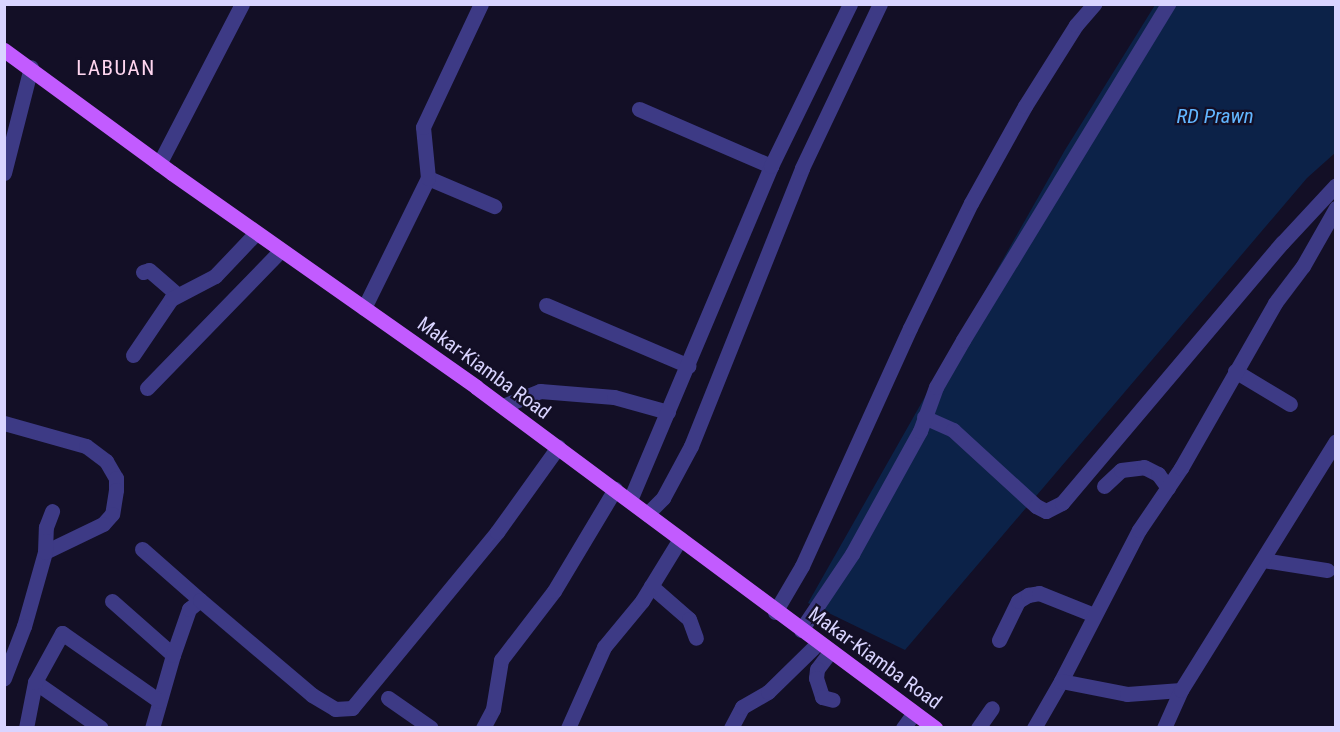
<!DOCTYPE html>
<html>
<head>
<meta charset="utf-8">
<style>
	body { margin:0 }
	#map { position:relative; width:1340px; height:732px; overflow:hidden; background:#130f26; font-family:"Roboto Condensed",sans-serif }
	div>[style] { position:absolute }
	.water>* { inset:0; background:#0c2248 }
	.minor>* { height:15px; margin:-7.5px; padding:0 7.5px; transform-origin:7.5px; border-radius:7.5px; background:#3d3a85 }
	.major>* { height:15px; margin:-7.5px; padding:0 7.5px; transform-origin:7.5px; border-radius:7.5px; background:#c25bff }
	span { translate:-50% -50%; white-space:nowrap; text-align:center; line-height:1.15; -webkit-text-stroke:4.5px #130f26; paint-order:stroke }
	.street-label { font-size:20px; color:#d9d4ff }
	.neighbourhood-label { font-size:21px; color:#ffd6f0; letter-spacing:1.5px }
	.water-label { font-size:21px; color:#62b6ff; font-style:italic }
	.frame { position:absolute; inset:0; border:6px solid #d9d4ff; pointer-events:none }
</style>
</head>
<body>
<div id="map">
	<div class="water">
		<div style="clip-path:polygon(1155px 5px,1335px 5px,1335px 153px,1307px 178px,905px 650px,808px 603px,1065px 150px)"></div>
	</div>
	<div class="minor">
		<div style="left:639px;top:109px;width:144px;rotate:23.4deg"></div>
		<div style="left:159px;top:164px;width:180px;rotate:-62.6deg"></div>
		<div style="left:4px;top:173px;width:109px;rotate:-75.7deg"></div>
		<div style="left:428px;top:178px;width:72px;rotate:23deg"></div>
		<div style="left:143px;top:272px;width:6px;rotate:-18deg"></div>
		<div style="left:149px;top:270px;width:38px;rotate:41deg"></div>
		<div style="left:546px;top:305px;width:155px;rotate:23.1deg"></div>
		<div style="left:364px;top:308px;width:145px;rotate:-63.8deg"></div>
		<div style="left:428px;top:178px;width:51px;rotate:-95.6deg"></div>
		<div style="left:423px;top:127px;width:136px;rotate:-64.8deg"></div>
		<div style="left:133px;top:355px;width:68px;rotate:-55.8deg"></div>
		<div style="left:171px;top:299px;width:50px;rotate:-27.6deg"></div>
		<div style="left:215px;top:276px;width:59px;rotate:-46.4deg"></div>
		<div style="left:1235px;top:371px;width:64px;rotate:31deg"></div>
		<div style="left:147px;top:388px;width:192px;rotate:-45.8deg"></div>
		<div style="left:503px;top:406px;width:40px;rotate:-22deg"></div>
		<div style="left:540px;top:391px;width:74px;rotate:4.6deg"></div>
		<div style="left:614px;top:397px;width:56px;rotate:15.5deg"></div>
		<div style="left:924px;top:417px;width:32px;rotate:24deg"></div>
		<div style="left:953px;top:430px;width:113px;rotate:42.5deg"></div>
		<div style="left:1036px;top:506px;width:11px;rotate:27deg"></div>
		<div style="left:1046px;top:511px;width:18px;rotate:-27deg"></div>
		<div style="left:1062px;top:503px;width:341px;rotate:-49.8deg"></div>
		<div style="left:1282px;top:243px;width:79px;rotate:-47deg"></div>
		<div style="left:4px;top:423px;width:85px;rotate:15.7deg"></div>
		<div style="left:86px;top:446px;width:25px;rotate:37deg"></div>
		<div style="left:106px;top:461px;width:20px;rotate:60deg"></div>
		<div style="left:116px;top:478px;width:12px;rotate:90deg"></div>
		<div style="left:116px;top:490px;width:24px;rotate:99deg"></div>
		<div style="left:112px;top:514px;width:13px;rotate:132deg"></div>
		<div style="left:103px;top:524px;width:64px;rotate:154.2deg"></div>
		<div style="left:45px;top:552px;width:77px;rotate:105.8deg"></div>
		<div style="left:24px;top:626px;width:56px;rotate:111deg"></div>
		<div style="left:1104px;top:486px;width:23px;rotate:-43deg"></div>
		<div style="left:1121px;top:470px;width:23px;rotate:-7deg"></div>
		<div style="left:1144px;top:467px;width:16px;rotate:27deg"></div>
		<div style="left:1158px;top:474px;width:17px;rotate:54deg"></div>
		<div style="left:630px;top:500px;width:363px;rotate:-67.1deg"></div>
		<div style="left:771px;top:166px;width:180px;rotate:-64deg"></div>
		<div style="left:647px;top:514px;width:23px;rotate:-45deg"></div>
		<div style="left:663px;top:498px;width:59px;rotate:-61.7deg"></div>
		<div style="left:691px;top:446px;width:299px;rotate:-68.2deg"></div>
		<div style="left:802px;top:168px;width:182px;rotate:-64.6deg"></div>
		<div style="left:142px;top:549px;width:77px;rotate:41.3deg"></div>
		<div style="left:45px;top:552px;width:25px;rotate:-88deg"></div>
		<div style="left:46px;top:527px;width:17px;rotate:-69deg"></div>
		<div style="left:1263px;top:560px;width:65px;rotate:8.9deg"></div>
		<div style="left:651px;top:586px;width:50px;rotate:41deg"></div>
		<div style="left:689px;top:619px;width:20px;rotate:70deg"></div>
		<div style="left:112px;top:601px;width:81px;rotate:41.5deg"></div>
		<div style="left:173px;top:655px;width:76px;rotate:106deg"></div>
		<div style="left:775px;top:612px;width:53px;rotate:-59.6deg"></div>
		<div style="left:802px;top:566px;width:261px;rotate:-65.6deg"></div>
		<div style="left:910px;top:328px;width:139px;rotate:-64deg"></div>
		<div style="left:971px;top:203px;width:111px;rotate:-60.9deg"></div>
		<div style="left:1025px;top:106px;width:96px;rotate:-57.8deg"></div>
		<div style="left:1076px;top:25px;width:28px;rotate:-49deg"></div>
		<div style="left:801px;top:630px;width:92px;rotate:-56.1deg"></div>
		<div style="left:852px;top:554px;width:141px;rotate:-61.1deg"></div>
		<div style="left:920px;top:431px;width:47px;rotate:-70deg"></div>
		<div style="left:936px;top:387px;width:54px;rotate:-60.1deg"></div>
		<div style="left:963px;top:340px;width:394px;rotate:-58.6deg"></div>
		<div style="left:999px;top:640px;width:43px;rotate:-64deg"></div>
		<div style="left:1018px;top:601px;width:12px;rotate:-31deg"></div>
		<div style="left:1028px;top:595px;width:11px;rotate:-10deg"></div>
		<div style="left:1039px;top:593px;width:59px;rotate:21.8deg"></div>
		<div style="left:830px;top:652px;width:21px;rotate:127deg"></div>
		<div style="left:817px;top:669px;width:9px;rotate:96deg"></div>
		<div style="left:816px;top:678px;width:20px;rotate:72deg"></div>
		<div style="left:822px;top:697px;width:11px;rotate:15deg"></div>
		<div style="left:173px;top:655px;width:49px;rotate:-70.8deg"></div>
		<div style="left:189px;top:609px;width:14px;rotate:-39deg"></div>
		<div style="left:200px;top:600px;width:147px;rotate:40.3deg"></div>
		<div style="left:312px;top:695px;width:27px;rotate:31deg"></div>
		<div style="left:335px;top:709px;width:17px;rotate:-3deg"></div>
		<div style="left:352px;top:708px;width:228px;rotate:-50.5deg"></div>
		<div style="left:497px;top:532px;width:105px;rotate:-54.3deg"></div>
		<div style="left:1061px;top:681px;width:170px;rotate:-62.7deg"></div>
		<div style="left:1139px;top:530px;width:75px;rotate:-55.9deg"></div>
		<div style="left:1181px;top:468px;width:190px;rotate:-60.3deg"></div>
		<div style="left:1275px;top:303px;width:46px;rotate:-52.9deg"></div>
		<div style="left:1303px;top:266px;width:67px;rotate:-60.4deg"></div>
		<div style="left:35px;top:682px;width:80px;rotate:34.9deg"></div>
		<div style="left:388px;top:698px;width:52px;rotate:34.9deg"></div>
		<div style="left:26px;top:728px;width:47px;rotate:-78.9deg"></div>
		<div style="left:35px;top:682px;width:56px;rotate:-61.1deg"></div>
		<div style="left:62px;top:633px;width:118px;rotate:35deg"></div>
		<div style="left:483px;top:728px;width:21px;rotate:-62deg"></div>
		<div style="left:493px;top:709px;width:50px;rotate:-80.7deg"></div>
		<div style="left:501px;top:660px;width:87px;rotate:-52.5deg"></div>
		<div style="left:554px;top:591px;width:119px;rotate:-59.1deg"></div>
		<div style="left:568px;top:728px;width:89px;rotate:-66deg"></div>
		<div style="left:604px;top:647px;width:60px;rotate:-50.4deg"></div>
		<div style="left:642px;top:601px;width:73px;rotate:-58.5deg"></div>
		<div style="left:731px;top:728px;width:24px;rotate:-62deg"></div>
		<div style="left:742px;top:707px;width:30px;rotate:-30deg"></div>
		<div style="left:768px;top:692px;width:70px;rotate:-44.4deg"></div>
		<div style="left:903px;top:728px;width:17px;rotate:-54deg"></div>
		<div style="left:978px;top:728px;width:24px;rotate:-55deg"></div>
		<div style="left:1034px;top:728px;width:54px;rotate:-60.1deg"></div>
		<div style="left:1061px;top:681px;width:67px;rotate:11.1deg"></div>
		<div style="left:1127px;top:694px;width:54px;rotate:-4.2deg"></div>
		<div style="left:1164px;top:728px;width:42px;rotate:-65.9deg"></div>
		<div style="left:1181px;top:690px;width:293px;rotate:-58.1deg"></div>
	</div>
	<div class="major">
		<div style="left:4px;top:50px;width:208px;rotate:36.2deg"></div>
		<div style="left:172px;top:173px;width:372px;rotate:35.1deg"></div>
		<div style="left:476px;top:387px;width:572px;rotate:36.61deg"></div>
	</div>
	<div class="street-label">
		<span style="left:484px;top:368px;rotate:36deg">Makar-Kiamba Road</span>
		<span style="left:875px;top:658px;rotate:36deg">Makar-Kiamba Road</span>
	</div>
	<div class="neighbourhood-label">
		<span style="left:116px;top:68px">LABUAN</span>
	</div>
	<div class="water-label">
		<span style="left:1215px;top:116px">RD Prawn</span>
	</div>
	<div class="frame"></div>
</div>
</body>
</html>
